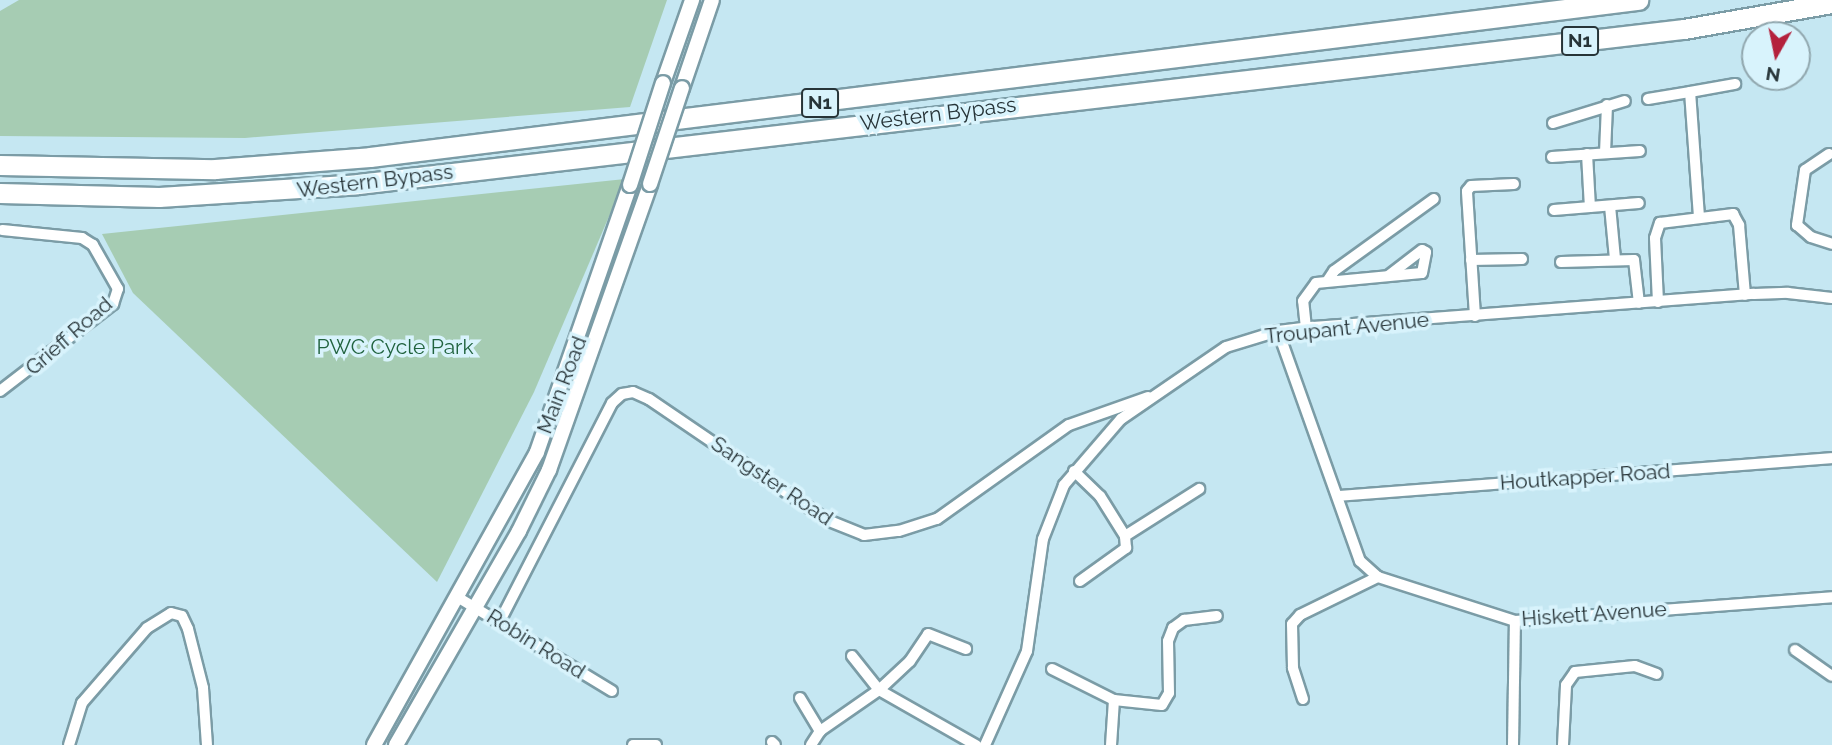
<!DOCTYPE html>
<html>
<head>
<meta charset="utf-8">
<style>
	body { margin:0 }
	#map { position:relative; width:1832px; height:745px; overflow:hidden; background:#c5e7f2; font-family:Raleway,sans-serif }
	div>[style] { position:absolute }
	.green>* { inset:0; background:#a6ccb3 }
	.roads { filter:drop-shadow(2px 0 #7b9ca6) drop-shadow(-2px 0 #7b9ca6) drop-shadow(0 2px #7b9ca6) drop-shadow(0 -2px #7b9ca6) }
	.minor>* { height:10px; margin:-5px; padding:0 5px; transform-origin:5px; border-radius:5px; background:#fff }
	.secondary>* { height:14px; margin:-7px; padding:0 7px; transform-origin:7px; border-radius:7px; background:#fff }
	.motorway>* { height:19px; margin:-9.5px; padding:0 9.5px; transform-origin:9.5px; border-radius:9.5px; background:#fff }
	.bridges { filter:drop-shadow(2px 0 #7b9ca6) drop-shadow(-2px 0 #7b9ca6) drop-shadow(0 2px #7b9ca6) drop-shadow(0 -2px #7b9ca6) }
	.secondary-bridge>* { height:14px; margin:-7px; padding:0 7px; transform-origin:7px; border-radius:7px; background:#fff }
	span { translate:-50% -50%; white-space:nowrap; text-align:center; line-height:1.15; -webkit-text-stroke:7px #d8f3fc; paint-order:stroke }
	.shield-label span { padding:2px 5px; background:#d8f3fc; border:2px solid; border-radius:5px; -webkit-text-stroke-width:0 }
	.shield-label { font-size:19px; color:#273438; font-weight:700 }
	.street-label { font-size:21px; color:#273438 }
	.park-label { font-size:21px; color:#21633f }
	.north { position:absolute; left:1741px; top:21px; width:70px; height:70px; box-sizing:border-box; background:#d8f3fc; border:2px solid #91a7ae; border-radius:50%; rotate:189deg; font-size:19px; font-weight:700; line-height:28px; text-align:center; color:#273438 }
	.north::after { content:''; display:block; margin:auto; width:24px; height:32px; background:#b4213c; clip-path:polygon(50% 0,100% 100%,50% 72%,0 100%) }
</style>
</head>
<body>
<div id="map">
	<div class="green">
		<div style="clip-path:polygon(19px 0,667px 0,630px 107px,245px 138px,0 136px,0 11px)"></div>
		<div style="clip-path:polygon(625px 179px,534px 392px,437px 582px,133px 293px,102px 234px)"></div>
	</div>
	<div class="roads">
		<div class="minor">
			<div style="left:1648px;top:99px;width:43px;rotate:-9.5deg"></div>
			<div style="left:1553px;top:123px;width:75px;rotate:-17deg"></div>
			<div style="left:1605px;top:153px;width:48px;rotate:-87.6deg"></div>
			<div style="left:1587px;top:154px;width:53px;rotate:86.8deg"></div>
			<div style="left:1829px;top:154px;width:29px;rotate:146deg"></div>
			<div style="left:1805px;top:170px;width:56px;rotate:98.3deg"></div>
			<div style="left:1797px;top:225px;width:18px;rotate:41deg"></div>
			<div style="left:1811px;top:237px;width:22px;rotate:18deg"></div>
			<div style="left:1552px;top:157px;width:88px;rotate:-3.9deg"></div>
			<div style="left:1610px;top:206px;width:53px;rotate:84.6deg"></div>
			<div style="left:1554px;top:210px;width:85px;rotate:-4.7deg"></div>
			<div style="left:1699px;top:217px;width:125px;rotate:-94.1deg"></div>
			<div style="left:1690px;top:92px;width:46px;rotate:-10.1deg"></div>
			<div style="left:1471px;top:260px;width:51px;rotate:-1.1deg"></div>
			<div style="left:1561px;top:262px;width:73px;rotate:-1.6deg"></div>
			<div style="left:1634px;top:260px;width:43px;rotate:83.4deg"></div>
			<div style="left:1328px;top:280px;width:11px;rotate:-56deg"></div>
			<div style="left:1334px;top:271px;width:123px;rotate:-35.8deg"></div>
			<div style="left:1658px;top:302px;width:64px;rotate:-92.7deg"></div>
			<div style="left:1655px;top:238px;width:16px;rotate:-72deg"></div>
			<div style="left:1660px;top:223px;width:74px;rotate:-7deg"></div>
			<div style="left:1733px;top:214px;width:13px;rotate:61deg"></div>
			<div style="left:1739px;top:225px;width:70px;rotate:85.1deg"></div>
			<div style="left:1475px;top:316px;width:125px;rotate:-93.7deg"></div>
			<div style="left:1467px;top:191px;width:6px;rotate:-51deg"></div>
			<div style="left:1471px;top:186px;width:43px;rotate:-2.7deg"></div>
			<div style="left:1306px;top:328px;width:27px;rotate:-96deg"></div>
			<div style="left:1303px;top:301px;width:22px;rotate:-54deg"></div>
			<div style="left:1316px;top:283px;width:106px;rotate:-5.4deg"></div>
			<div style="left:1422px;top:273px;width:21px;rotate:-79deg"></div>
			<div style="left:1426px;top:252px;width:4px;rotate:-153deg"></div>
			<div style="left:1422px;top:250px;width:43px;rotate:142.6deg"></div>
			<div style="left:1278px;top:331px;width:244px;rotate:70.4deg"></div>
			<div style="left:1360px;top:561px;width:24px;rotate:42deg"></div>
			<div style="left:1378px;top:577px;width:144px;rotate:17.8deg"></div>
			<div style="left:1515px;top:621px;width:318px;rotate:-4.3deg"></div>
			<div style="left:0;top:391px;width:143px;rotate:-37.6deg"></div>
			<div style="left:113px;top:304px;width:16px;rotate:-72deg"></div>
			<div style="left:118px;top:289px;width:51px;rotate:-119.6deg"></div>
			<div style="left:93px;top:245px;width:13px;rotate:-148deg"></div>
			<div style="left:82px;top:238px;width:80px;rotate:-174.3deg"></div>
			<div style="left:1074px;top:471px;width:36px;rotate:44deg"></div>
			<div style="left:1100px;top:496px;width:47px;rotate:58deg"></div>
			<div style="left:1338px;top:496px;width:495px;rotate:-4.4deg"></div>
			<div style="left:1080px;top:581px;width:57px;rotate:-35.7deg"></div>
			<div style="left:1126px;top:548px;width:12px;rotate:-95deg"></div>
			<div style="left:1125px;top:536px;width:88px;rotate:-32.4deg"></div>
			<div style="left:459px;top:598px;width:179px;rotate:31.3deg"></div>
			<div style="left:500px;top:621px;width:245px;rotate:-62.8deg"></div>
			<div style="left:612px;top:403px;width:13px;rotate:-42deg"></div>
			<div style="left:622px;top:394px;width:11px;rotate:-10deg"></div>
			<div style="left:633px;top:392px;width:17px;rotate:24deg"></div>
			<div style="left:649px;top:399px;width:215px;rotate:34.2deg"></div>
			<div style="left:827px;top:520px;width:40px;rotate:22deg"></div>
			<div style="left:864px;top:535px;width:35px;rotate:-7deg"></div>
			<div style="left:899px;top:531px;width:40px;rotate:-18deg"></div>
			<div style="left:937px;top:519px;width:162px;rotate:-35.5deg"></div>
			<div style="left:1069px;top:425px;width:84px;rotate:-19.5deg"></div>
			<div style="left:1795px;top:650px;width:45px;rotate:35.1deg"></div>
			<div style="left:852px;top:656px;width:43px;rotate:51.5deg"></div>
			<div style="left:879px;top:690px;width:112px;rotate:29.6deg"></div>
			<div style="left:1052px;top:669px;width:69px;rotate:26.6deg"></div>
			<div style="left:1114px;top:700px;width:45px;rotate:93.8deg"></div>
			<div style="left:800px;top:698px;width:39px;rotate:59deg"></div>
			<div style="left:1303px;top:699px;width:33px;rotate:-108deg"></div>
			<div style="left:1293px;top:668px;width:44px;rotate:-91.3deg"></div>
			<div style="left:1292px;top:624px;width:12px;rotate:-48deg"></div>
			<div style="left:1300px;top:615px;width:87px;rotate:-26deg"></div>
			<div style="left:1114px;top:700px;width:48px;rotate:5.9deg"></div>
			<div style="left:1162px;top:705px;width:14px;rotate:-60deg"></div>
			<div style="left:1169px;top:693px;width:52px;rotate:-91.1deg"></div>
			<div style="left:1168px;top:641px;width:14px;rotate:-69deg"></div>
			<div style="left:1173px;top:628px;width:14px;rotate:-36deg"></div>
			<div style="left:1184px;top:620px;width:33px;rotate:-7deg"></div>
			<div style="left:772px;top:742px;width:4px;rotate:45deg"></div>
			<div style="left:69px;top:745px;width:44px;rotate:-72.8deg"></div>
			<div style="left:82px;top:703px;width:99px;rotate:-49.1deg"></div>
			<div style="left:147px;top:628px;width:28px;rotate:-32deg"></div>
			<div style="left:171px;top:613px;width:11px;rotate:15deg"></div>
			<div style="left:182px;top:616px;width:14px;rotate:65deg"></div>
			<div style="left:188px;top:629px;width:61px;rotate:75.7deg"></div>
			<div style="left:203px;top:688px;width:57px;rotate:86deg"></div>
			<div style="left:633px;top:745px;width:23px"></div>
			<div style="left:811px;top:745px;width:17px;rotate:-57deg"></div>
			<div style="left:820px;top:731px;width:72px;rotate:-34.8deg"></div>
			<div style="left:879px;top:690px;width:42px;rotate:-43.1deg"></div>
			<div style="left:910px;top:661px;width:32px;rotate:-56deg"></div>
			<div style="left:928px;top:634px;width:41px;rotate:21.5deg"></div>
			<div style="left:985px;top:745px;width:103px;rotate:-65.9deg"></div>
			<div style="left:1027px;top:651px;width:113px;rotate:-81.9deg"></div>
			<div style="left:1043px;top:539px;width:58px;rotate:-68.7deg"></div>
			<div style="left:1064px;top:485px;width:87px;rotate:-49.2deg"></div>
			<div style="left:1121px;top:419px;width:127px;rotate:-34.4deg"></div>
			<div style="left:1226px;top:347px;width:54px;rotate:-17.1deg"></div>
			<div style="left:1278px;top:331px;width:35px;rotate:-7deg"></div>
			<div style="left:1313px;top:327px;width:442px;rotate:-4.3deg"></div>
			<div style="left:1754px;top:294px;width:34px;rotate:-2deg"></div>
			<div style="left:1788px;top:293px;width:44px;rotate:6.5deg"></div>
			<div style="left:1513px;top:745px;width:124px;rotate:-89.1deg"></div>
			<div style="left:1563px;top:745px;width:60px;rotate:-87.1deg"></div>
			<div style="left:1566px;top:685px;width:16px;rotate:-55deg"></div>
			<div style="left:1575px;top:672px;width:60px;rotate:-5.7deg"></div>
			<div style="left:1635px;top:666px;width:23px;rotate:20deg"></div>
		</div>
		<div class="secondary">
			<div style="left:663px;top:83px;width:88px;rotate:-70.7deg"></div>
			<div style="left:682px;top:88px;width:93px;rotate:-71.2deg"></div>
			<div style="left:374px;top:745px;width:335px;rotate:-60.9deg"></div>
			<div style="left:537px;top:452px;width:283px;rotate:-70.8deg"></div>
			<div style="left:396px;top:745px;width:247px;rotate:-60.1deg"></div>
			<div style="left:519px;top:531px;width:68px;rotate:-63.8deg"></div>
			<div style="left:549px;top:470px;width:303px;rotate:-70.5deg"></div>
		</div>
		<div class="motorway">
			<div style="left:0;top:165px;width:215px;rotate:1.1deg"></div>
			<div style="left:215px;top:169px;width:155px;rotate:-4.4deg"></div>
			<div style="left:370px;top:157px;width:1278px;rotate:-7.06deg"></div>
			<div style="left:0;top:193px;width:159px;rotate:1.4deg"></div>
			<div style="left:159px;top:197px;width:199px;rotate:-3.7deg"></div>
			<div style="left:358px;top:184px;width:1335px;rotate:-6.67deg"></div>
			<div style="left:1684px;top:29px;width:150px;rotate:-10deg"></div>
		</div>
	</div>
	<div class="bridges">
		<div class="secondary-bridge">
			<div style="left:650px;top:184px;width:101px;rotate:-71.6deg"></div>
			<div style="left:630px;top:185px;width:107px;rotate:-72.1deg"></div>
		</div>
	</div>
	<div class="shield-label">
		<span style="left:1580px;top:41px">N1</span>
		<span style="left:820px;top:103px">N1</span>
	</div>
	<div class="street-label">
		<span style="left:938px;top:114px;rotate:-7deg">Western Bypass</span>
		<span style="left:375px;top:181px;rotate:-7deg">Western Bypass</span>
		<span style="left:1347px;top:328px;rotate:-6deg">Troupant Avenue</span>
		<span style="left:69px;top:336px;rotate:-41deg">Grieff Road</span>
		<span style="left:562px;top:385px;rotate:-69deg">Main Road</span>
		<span style="left:1585px;top:477px;rotate:-4deg">Houtkapper Road</span>
		<span style="left:772px;top:481px;rotate:34deg">Sangster Road</span>
		<span style="left:1594px;top:614px;rotate:-4deg">Hiskett Avenue</span>
		<span style="left:536px;top:644px;rotate:32deg">Robin Road</span>
	</div>
	<div class="park-label">
		<span style="left:395px;top:347px">PWC Cycle Park</span>
	</div>
	<div class="north">N</div>
</div>
</body>
</html>
